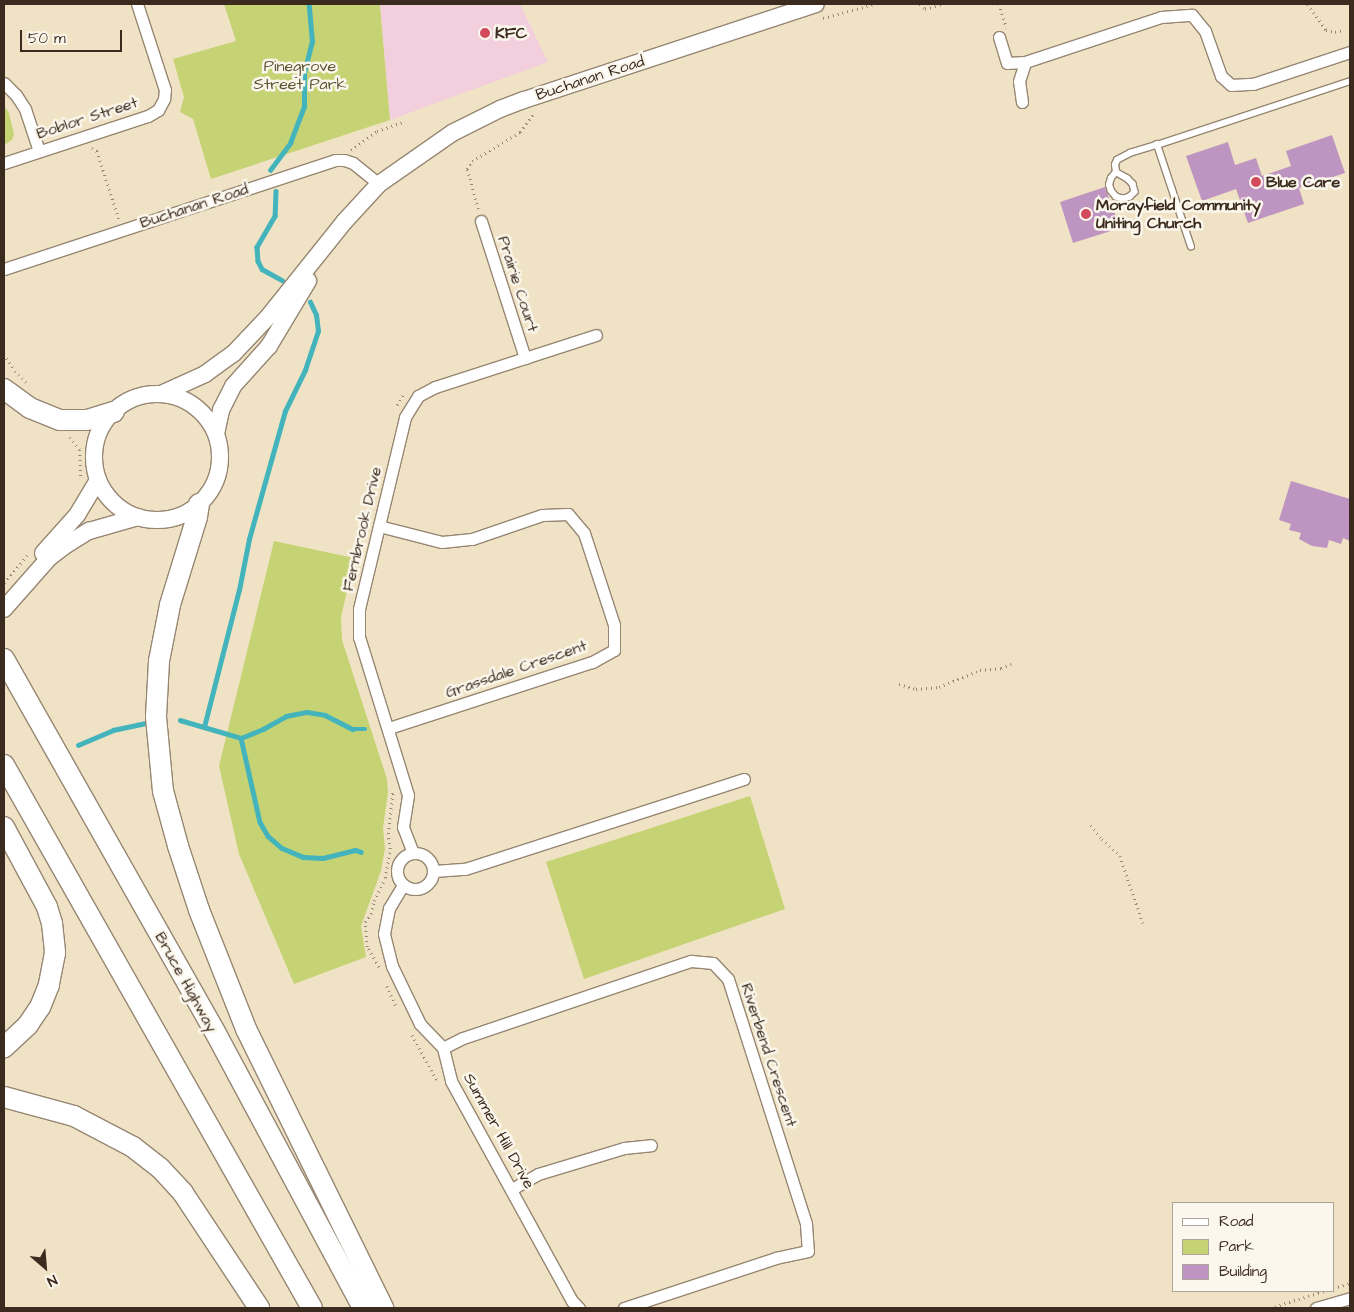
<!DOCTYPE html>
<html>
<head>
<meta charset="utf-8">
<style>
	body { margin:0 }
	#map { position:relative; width:1354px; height:1312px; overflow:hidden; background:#f0e3c5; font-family:"Architects Daughter",sans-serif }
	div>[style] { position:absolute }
	.built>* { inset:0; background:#f3cfde }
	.green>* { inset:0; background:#c6d374 }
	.stream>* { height:4.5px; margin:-2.25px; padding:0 2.25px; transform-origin:2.25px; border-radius:2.25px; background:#44b4bc }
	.building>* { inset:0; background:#be94c1 }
	.path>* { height:2.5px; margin-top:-1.25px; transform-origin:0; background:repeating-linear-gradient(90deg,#968672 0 1px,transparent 0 5px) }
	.roads { filter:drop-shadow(1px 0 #968672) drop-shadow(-1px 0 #968672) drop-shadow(0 1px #968672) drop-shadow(0 -1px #968672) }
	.service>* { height:5.5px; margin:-2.75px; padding:0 2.75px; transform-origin:2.75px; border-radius:2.75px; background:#fff }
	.minor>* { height:11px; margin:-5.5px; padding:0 5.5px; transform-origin:5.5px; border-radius:5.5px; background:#fff }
	.minor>.ring { margin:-5.5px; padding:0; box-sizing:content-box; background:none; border:11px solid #fff; border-radius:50% }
	.secondary>* { height:16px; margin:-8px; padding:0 8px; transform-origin:8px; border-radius:8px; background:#fff }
	.secondary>.ring { margin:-8px; padding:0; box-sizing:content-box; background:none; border:16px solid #fff; border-radius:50% }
	.motorway>* { height:20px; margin:-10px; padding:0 10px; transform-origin:10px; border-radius:10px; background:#fff }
	.dots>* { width:14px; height:14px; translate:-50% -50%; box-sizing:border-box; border:2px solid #fbf7ec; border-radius:50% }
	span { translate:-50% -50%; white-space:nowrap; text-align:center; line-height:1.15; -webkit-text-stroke:5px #fbf7ec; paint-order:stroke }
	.poi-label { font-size:16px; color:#3b2a1e; font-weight:700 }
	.left { translate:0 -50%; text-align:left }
	.park-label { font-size:16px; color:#5e5434 }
	.street-label { font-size:16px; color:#3b2a1e }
	.frame { position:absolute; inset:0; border:5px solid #3b2a1e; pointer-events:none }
	.legend { position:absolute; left:1172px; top:1202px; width:162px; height:90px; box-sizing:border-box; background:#fbf7ec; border:1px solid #aea59a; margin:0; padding:6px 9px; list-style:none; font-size:15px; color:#3b2a1e }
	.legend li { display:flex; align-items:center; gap:10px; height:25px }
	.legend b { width:25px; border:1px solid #aea59a }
	.north { position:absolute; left:20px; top:1242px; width:50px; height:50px; -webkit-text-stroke:4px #fbf7ec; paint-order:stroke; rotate:153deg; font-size:14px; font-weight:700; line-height:20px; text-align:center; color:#3b2a1e }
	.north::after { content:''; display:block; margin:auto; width:18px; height:22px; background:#3b2a1e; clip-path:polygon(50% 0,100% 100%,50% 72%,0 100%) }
	.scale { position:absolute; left:20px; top:30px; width:102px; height:22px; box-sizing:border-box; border:2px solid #3b2a1e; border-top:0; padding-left:6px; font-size:15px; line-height:18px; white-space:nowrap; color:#3b2a1e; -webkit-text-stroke:4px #fbf7ec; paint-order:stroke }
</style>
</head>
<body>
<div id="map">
	<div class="built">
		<div style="clip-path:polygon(382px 4px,520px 4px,548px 62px,390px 120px,380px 5px)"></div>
	</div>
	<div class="green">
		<div style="clip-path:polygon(224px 4px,382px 4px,380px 6px,390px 120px,211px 179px,193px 119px,180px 112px,184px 97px,173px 59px,236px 41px)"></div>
		<div style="clip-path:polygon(4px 106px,9px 113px,14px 134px,12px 140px,4px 145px)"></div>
		<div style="clip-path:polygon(274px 541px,354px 558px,341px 618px,342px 640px,387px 779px,388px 792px,383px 828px,385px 849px,381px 871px,361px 926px,366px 957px,294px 984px,239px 854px,219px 766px)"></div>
		<div style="clip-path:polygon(750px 796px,785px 909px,584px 979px,546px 862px)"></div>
	</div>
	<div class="stream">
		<div style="left:270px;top:170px;width:34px;rotate:-53deg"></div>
		<div style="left:290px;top:143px;width:39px;rotate:-69deg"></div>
		<div style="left:304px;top:107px;width:34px;rotate:-90deg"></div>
		<div style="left:304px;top:73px;width:32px;rotate:-76deg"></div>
		<div style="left:312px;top:42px;width:38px;rotate:-95deg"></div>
		<div style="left:276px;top:191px;width:25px;rotate:92deg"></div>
		<div style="left:275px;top:216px;width:36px;rotate:120deg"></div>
		<div style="left:257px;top:247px;width:14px;rotate:86deg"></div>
		<div style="left:258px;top:261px;width:9px;rotate:63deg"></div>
		<div style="left:262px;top:269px;width:23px;rotate:29deg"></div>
		<div style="left:180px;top:720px;width:64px;rotate:16.4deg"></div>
		<div style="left:241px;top:738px;width:24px;rotate:-22deg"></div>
		<div style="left:263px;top:729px;width:26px;rotate:-29deg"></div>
		<div style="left:286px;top:716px;width:21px;rotate:-11deg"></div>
		<div style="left:307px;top:712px;width:18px;rotate:9deg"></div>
		<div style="left:325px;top:715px;width:31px;rotate:27deg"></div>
		<div style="left:353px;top:729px;width:12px"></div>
		<div style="left:204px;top:727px;width:141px;rotate:-75.7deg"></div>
		<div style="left:239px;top:590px;width:52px;rotate:-78.9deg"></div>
		<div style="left:249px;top:539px;width:133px;rotate:-74.3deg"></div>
		<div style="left:285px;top:411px;width:46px;rotate:-64deg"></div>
		<div style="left:305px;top:370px;width:41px;rotate:-71.6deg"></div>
		<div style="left:318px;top:331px;width:16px;rotate:-97deg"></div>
		<div style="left:316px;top:315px;width:14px;rotate:-115deg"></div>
		<div style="left:241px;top:738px;width:86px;rotate:77.3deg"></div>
		<div style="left:260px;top:822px;width:16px;rotate:60deg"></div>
		<div style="left:268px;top:836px;width:18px;rotate:41deg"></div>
		<div style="left:282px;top:848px;width:23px;rotate:23deg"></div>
		<div style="left:303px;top:857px;width:20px;rotate:3deg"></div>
		<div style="left:323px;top:858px;width:33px;rotate:-14deg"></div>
		<div style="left:355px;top:850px;width:6px;rotate:18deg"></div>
		<div style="left:78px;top:745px;width:38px;rotate:-23deg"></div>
		<div style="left:113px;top:730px;width:38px;rotate:-12deg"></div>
	</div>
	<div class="building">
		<div style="clip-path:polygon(1332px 135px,1345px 173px,1299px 188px,1304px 204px,1248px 223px,1236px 189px,1202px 201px,1186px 156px,1228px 142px,1235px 165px,1256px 158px,1262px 176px,1291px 166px,1286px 151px)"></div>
		<div style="clip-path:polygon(1105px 187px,1120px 228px,1073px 243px,1060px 202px)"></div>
		<div style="clip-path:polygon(1291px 481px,1350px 499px,1350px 541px,1343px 538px,1341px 544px,1329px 540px,1327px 548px,1312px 546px,1299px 539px,1301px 533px,1289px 530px,1291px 524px,1279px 520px)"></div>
	</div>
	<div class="path">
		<div style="left:920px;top:4px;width:7px;rotate:45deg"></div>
		<div style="left:925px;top:9px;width:17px;rotate:-17deg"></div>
		<div style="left:999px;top:4px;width:25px;rotate:72deg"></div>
		<div style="left:1308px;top:4px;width:32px;rotate:55deg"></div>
		<div style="left:1326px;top:30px;width:9px;rotate:13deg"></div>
		<div style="left:1335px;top:32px;width:8px;rotate:-14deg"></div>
		<div style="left:823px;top:18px;width:54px;rotate:-15.1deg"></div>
		<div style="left:92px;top:148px;width:6px;rotate:31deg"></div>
		<div style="left:97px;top:151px;width:71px;rotate:72.1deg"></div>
		<div style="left:351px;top:150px;width:32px;rotate:-36deg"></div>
		<div style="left:377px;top:131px;width:28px;rotate:-19deg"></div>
		<div style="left:478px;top:209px;width:41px;rotate:-105.4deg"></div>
		<div style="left:467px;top:169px;width:9px;rotate:-58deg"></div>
		<div style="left:472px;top:161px;width:56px;rotate:-31.1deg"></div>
		<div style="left:520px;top:132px;width:22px;rotate:-54deg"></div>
		<div style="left:4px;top:354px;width:20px;rotate:57deg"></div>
		<div style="left:15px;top:371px;width:20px;rotate:45deg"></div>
		<div style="left:397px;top:405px;width:14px;rotate:-60deg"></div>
		<div style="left:70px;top:437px;width:16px;rotate:52deg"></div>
		<div style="left:80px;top:450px;width:28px;rotate:88deg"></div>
		<div style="left:4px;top:583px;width:38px;rotate:-50deg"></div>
		<div style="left:899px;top:684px;width:18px;rotate:16deg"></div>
		<div style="left:916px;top:689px;width:23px;rotate:-5deg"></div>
		<div style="left:939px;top:687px;width:44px;rotate:-22.5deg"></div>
		<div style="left:980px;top:670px;width:21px;rotate:-5deg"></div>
		<div style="left:1001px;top:668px;width:11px;rotate:-22deg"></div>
		<div style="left:1091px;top:825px;width:18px;rotate:52deg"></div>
		<div style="left:1102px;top:839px;width:25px;rotate:43deg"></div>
		<div style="left:1120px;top:856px;width:71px;rotate:71.1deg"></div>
		<div style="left:379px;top:967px;width:23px;rotate:-121deg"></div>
		<div style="left:367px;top:947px;width:25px;rotate:-95deg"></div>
		<div style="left:365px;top:922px;width:10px;rotate:-53deg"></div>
		<div style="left:371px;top:914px;width:13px;rotate:-77deg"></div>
		<div style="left:374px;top:901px;width:25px;rotate:-64deg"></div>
		<div style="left:385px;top:878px;width:29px;rotate:-80deg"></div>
		<div style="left:390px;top:849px;width:15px;rotate:-98deg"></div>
		<div style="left:388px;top:834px;width:44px;rotate:-83.5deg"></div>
		<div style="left:387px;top:986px;width:22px;rotate:66deg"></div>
		<div style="left:412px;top:1035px;width:51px;rotate:60.9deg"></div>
		<div style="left:1333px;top:1288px;width:18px;rotate:-16deg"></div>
		<div style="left:1270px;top:1308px;width:57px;rotate:-17.5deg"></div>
	</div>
	<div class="roads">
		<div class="service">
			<div style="left:1116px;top:172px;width:13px;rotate:29deg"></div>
			<div style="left:1127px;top:178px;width:8px;rotate:45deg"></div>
			<div style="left:1133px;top:184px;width:8px;rotate:76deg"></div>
			<div style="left:1135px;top:192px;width:7px;rotate:135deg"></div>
			<div style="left:1130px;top:197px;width:7px;rotate:164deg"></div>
			<div style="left:1123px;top:199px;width:7px;rotate:-164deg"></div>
			<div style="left:1116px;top:197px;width:8px;rotate:-130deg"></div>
			<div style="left:1111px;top:191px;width:6px;rotate:-108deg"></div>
			<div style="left:1109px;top:185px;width:7px;rotate:-74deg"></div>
			<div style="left:1111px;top:178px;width:8px;rotate:-50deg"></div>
			<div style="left:1116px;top:172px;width:7px;rotate:-98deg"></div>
			<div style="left:1115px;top:165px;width:5px;rotate:-68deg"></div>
			<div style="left:1117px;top:160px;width:15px;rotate:-28deg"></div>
			<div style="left:1130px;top:153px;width:28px;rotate:-17deg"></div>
			<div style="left:1191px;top:247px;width:108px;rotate:-108.4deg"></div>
			<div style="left:1157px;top:145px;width:203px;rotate:-18.3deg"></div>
		</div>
		<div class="minor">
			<div style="left:999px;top:37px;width:27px;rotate:73deg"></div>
			<div style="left:1007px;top:63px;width:18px;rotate:-3deg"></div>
			<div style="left:4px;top:83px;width:17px;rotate:45deg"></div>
			<div style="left:16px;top:95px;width:17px;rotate:57deg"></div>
			<div style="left:25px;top:109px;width:44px;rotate:71.6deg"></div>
			<div style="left:1022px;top:102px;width:21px;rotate:-98deg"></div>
			<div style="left:1019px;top:81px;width:20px;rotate:-72deg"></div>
			<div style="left:1025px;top:62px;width:143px;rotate:-18.3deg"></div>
			<div style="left:1161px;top:17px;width:31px;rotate:-4deg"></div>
			<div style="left:1192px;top:15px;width:21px;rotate:51deg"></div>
			<div style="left:1205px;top:31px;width:48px;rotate:70.4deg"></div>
			<div style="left:1221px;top:76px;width:13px;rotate:42deg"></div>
			<div style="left:1231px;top:85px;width:22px;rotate:-3deg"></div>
			<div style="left:1253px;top:84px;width:102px;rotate:-18.3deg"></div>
			<div style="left:4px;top:163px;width:151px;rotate:-18.1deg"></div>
			<div style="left:148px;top:116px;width:12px;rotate:-31deg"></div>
			<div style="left:158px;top:110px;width:13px;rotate:-61deg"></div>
			<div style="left:164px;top:99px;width:9px;rotate:-84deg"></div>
			<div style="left:165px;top:90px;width:90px;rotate:-108deg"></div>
			<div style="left:481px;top:221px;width:144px;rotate:72.2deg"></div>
			<div style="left:4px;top:269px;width:348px;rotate:-18.2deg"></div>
			<div style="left:335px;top:160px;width:9px"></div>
			<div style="left:344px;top:160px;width:9px;rotate:18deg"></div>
			<div style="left:353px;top:163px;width:33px;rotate:39deg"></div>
			<div style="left:379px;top:526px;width:65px;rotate:14.3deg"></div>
			<div style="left:442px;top:542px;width:30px;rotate:-6deg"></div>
			<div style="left:472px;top:539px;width:74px;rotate:-18.9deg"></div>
			<div style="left:542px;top:515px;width:26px;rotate:-2deg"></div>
			<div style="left:568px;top:514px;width:25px;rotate:50deg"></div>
			<div style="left:584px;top:533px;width:97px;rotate:71.9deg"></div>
			<div style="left:614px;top:625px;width:25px;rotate:90deg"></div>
			<div style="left:614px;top:650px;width:25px;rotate:151deg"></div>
			<div style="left:592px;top:662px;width:213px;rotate:162deg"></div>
			<div class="ring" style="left:397px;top:853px;width:25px;height:25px"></div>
			<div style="left:413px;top:853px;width:28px;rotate:-111deg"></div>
			<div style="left:403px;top:827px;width:32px;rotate:-81deg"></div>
			<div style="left:408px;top:795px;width:165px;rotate:-107.2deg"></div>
			<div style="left:359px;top:637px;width:28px;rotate:-90deg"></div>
			<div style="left:359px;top:609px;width:197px;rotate:-76.5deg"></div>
			<div style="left:405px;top:417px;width:25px;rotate:-58deg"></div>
			<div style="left:418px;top:396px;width:19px;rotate:-28deg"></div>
			<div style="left:435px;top:387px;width:169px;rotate:-17.9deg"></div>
			<div style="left:434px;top:871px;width:31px;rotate:-4deg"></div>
			<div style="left:465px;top:869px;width:293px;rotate:-17.9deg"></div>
			<div style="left:403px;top:885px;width:27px;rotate:121deg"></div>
			<div style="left:389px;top:908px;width:26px;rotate:101deg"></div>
			<div style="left:384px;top:934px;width:33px;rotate:76deg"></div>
			<div style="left:392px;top:966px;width:64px;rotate:64.2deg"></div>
			<div style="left:420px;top:1024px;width:33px;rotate:46deg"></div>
			<div style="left:443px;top:1048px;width:34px;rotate:76deg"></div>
			<div style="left:451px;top:1081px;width:251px;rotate:61.2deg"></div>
			<div style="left:572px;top:1301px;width:10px;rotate:45deg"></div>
			<div style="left:443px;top:1048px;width:22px;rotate:-27deg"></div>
			<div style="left:463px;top:1038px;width:241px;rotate:-18.7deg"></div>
			<div style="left:691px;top:961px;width:22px;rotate:5deg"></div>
			<div style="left:713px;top:963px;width:22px;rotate:47deg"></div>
			<div style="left:728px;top:979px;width:257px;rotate:72.3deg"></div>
			<div style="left:806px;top:1224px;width:27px;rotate:86deg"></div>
			<div style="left:808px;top:1251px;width:33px;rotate:168deg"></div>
			<div style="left:776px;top:1258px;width:160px;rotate:161.8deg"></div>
			<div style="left:512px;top:1189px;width:30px;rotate:-30deg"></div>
			<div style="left:538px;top:1174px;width:90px;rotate:-16.8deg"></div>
			<div style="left:624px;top:1148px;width:27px;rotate:-6deg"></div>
			<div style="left:1316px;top:1308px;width:35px;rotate:-16deg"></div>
		</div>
		<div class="secondary">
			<div style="left:161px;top:394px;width:48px;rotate:-24.4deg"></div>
			<div style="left:205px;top:374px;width:34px;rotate:-36deg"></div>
			<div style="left:233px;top:354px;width:51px;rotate:-46.6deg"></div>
			<div style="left:268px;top:317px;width:122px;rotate:-51.3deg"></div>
			<div style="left:344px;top:222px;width:52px;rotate:-47.4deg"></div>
			<div style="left:379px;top:184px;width:89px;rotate:-34.9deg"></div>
			<div style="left:452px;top:133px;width:54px;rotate:-26.6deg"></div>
			<div style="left:500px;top:109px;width:26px;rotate:-21deg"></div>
			<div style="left:524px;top:100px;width:307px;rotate:-18.2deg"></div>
			<div class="ring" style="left:94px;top:394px;width:110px;height:110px"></div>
			<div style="left:216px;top:434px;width:25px;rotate:-78deg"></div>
			<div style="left:221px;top:410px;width:27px;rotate:-63deg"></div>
			<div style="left:233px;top:386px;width:54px;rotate:-48deg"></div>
			<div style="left:269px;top:346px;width:76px;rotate:-59deg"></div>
			<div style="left:43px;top:553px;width:51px;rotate:-48.2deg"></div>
			<div style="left:77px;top:515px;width:41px;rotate:-59deg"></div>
			<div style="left:4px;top:609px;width:68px;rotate:-48.6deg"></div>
			<div style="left:49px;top:558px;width:18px;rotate:-38deg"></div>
			<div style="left:63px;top:547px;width:31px;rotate:-32deg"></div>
			<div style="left:89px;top:531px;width:51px;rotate:-15.9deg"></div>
		</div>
		<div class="motorway">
			<div style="left:4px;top:389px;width:32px;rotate:36deg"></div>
			<div style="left:30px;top:408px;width:32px;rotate:22deg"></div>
			<div style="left:60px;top:420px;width:27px"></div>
			<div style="left:87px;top:420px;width:28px;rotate:-17deg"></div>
			<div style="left:199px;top:504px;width:13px;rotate:99deg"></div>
			<div style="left:197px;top:517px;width:92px;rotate:107.1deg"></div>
			<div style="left:170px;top:605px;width:57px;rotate:101.1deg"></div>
			<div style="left:159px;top:661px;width:56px;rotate:93.1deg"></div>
			<div style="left:156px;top:717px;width:74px;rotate:84.6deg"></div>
			<div style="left:163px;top:791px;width:57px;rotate:74.7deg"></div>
			<div style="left:178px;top:846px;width:67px;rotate:71.8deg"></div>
			<div style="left:199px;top:910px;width:128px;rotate:68.4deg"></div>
			<div style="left:246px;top:1029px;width:311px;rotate:63.8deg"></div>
			<div style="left:4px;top:659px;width:426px;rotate:60.5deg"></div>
			<div style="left:214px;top:1030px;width:315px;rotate:61.8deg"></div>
			<div style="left:4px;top:765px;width:624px;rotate:60.44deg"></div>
			<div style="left:4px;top:827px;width:91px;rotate:61.7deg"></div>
			<div style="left:47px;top:907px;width:17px;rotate:73deg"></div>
			<div style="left:52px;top:923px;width:30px;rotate:84deg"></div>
			<div style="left:55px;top:953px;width:33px;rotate:101deg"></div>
			<div style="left:49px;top:985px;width:24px;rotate:112deg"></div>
			<div style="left:40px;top:1007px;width:22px;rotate:124deg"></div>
			<div style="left:28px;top:1025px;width:33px;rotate:137deg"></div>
			<div style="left:4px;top:1097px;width:73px;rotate:15.2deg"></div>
			<div style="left:74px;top:1116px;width:67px;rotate:27.7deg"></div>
			<div style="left:133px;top:1147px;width:34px;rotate:38deg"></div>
			<div style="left:160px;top:1168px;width:34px;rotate:47deg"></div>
			<div style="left:183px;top:1193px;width:138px;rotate:56.5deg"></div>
		</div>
	</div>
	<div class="dots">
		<div style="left:485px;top:33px;background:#d1495b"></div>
		<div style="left:1256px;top:182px;background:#d1495b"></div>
		<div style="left:1086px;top:214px;background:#d1495b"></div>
	</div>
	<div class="poi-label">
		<span class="left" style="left:495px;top:33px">KFC</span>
		<span class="left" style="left:1266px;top:182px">Blue Care</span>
		<span class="left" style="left:1096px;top:214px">Morayfield Community<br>Uniting Church</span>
	</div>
	<div class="park-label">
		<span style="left:300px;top:75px">Pinegrove<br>Street Park</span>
	</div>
	<div class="street-label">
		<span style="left:590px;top:78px;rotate:-18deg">Buchanan Road</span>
		<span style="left:87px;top:118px;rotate:-18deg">Boblor Street</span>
		<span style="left:194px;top:206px;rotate:-18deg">Buchanan Road</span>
		<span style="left:518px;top:284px;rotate:72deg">Prairie Court</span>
		<span style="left:362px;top:529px;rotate:-77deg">Fernbrook Drive</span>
		<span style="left:516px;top:669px;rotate:-19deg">Grassdale Crescent</span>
		<span style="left:186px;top:982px;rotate:61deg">Bruce Highway</span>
		<span style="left:769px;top:1055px;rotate:72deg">Riverbend Crescent</span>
		<span style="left:499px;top:1131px;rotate:61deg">Summer Hill Drive</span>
	</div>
	<div class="frame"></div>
	<ul class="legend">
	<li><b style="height:6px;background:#fff"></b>Road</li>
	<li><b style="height:14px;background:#c6d374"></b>Park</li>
	<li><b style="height:14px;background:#be94c1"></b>Building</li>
	</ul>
	<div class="north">N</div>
	<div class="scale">50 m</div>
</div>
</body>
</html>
